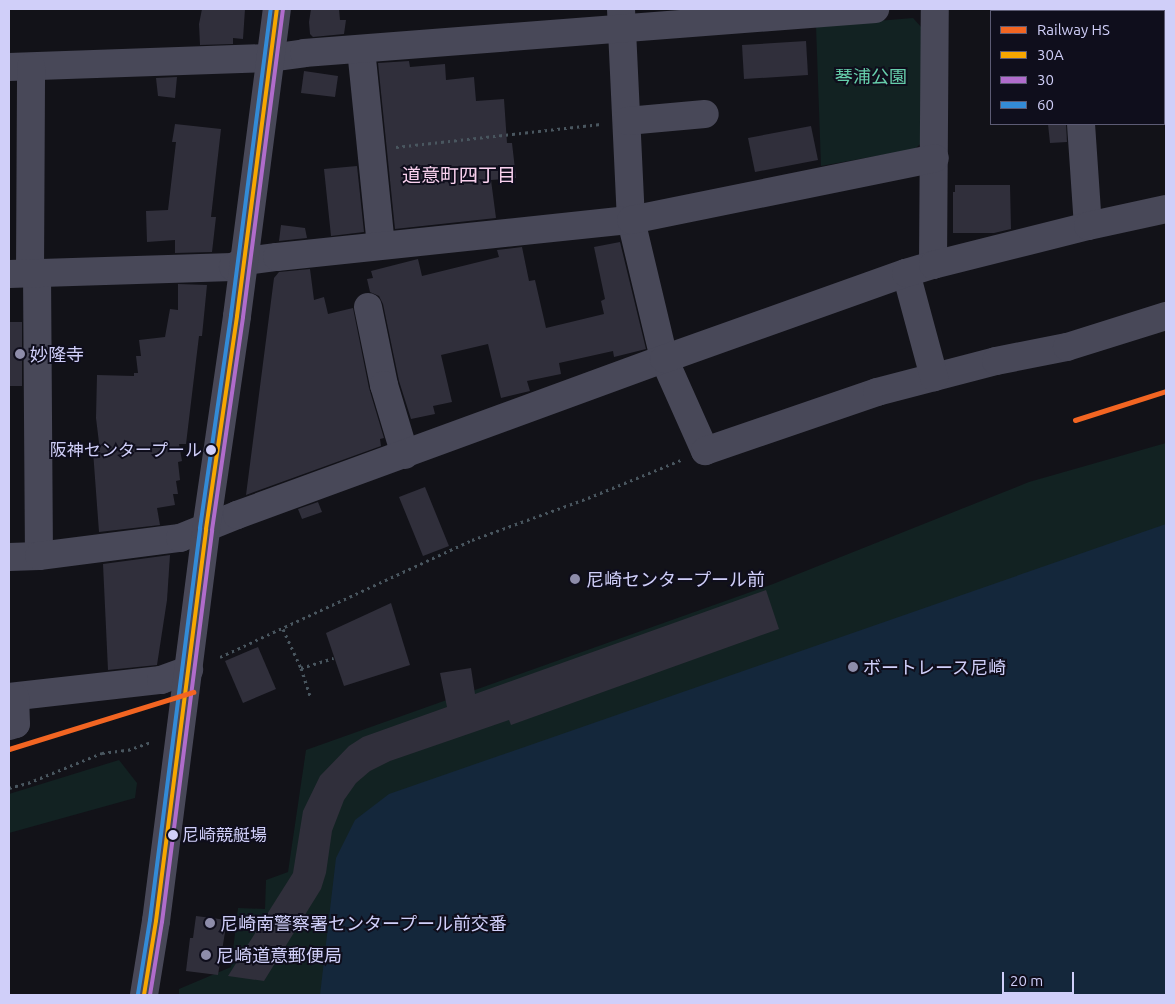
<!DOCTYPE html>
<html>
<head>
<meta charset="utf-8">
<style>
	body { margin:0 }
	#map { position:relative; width:1175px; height:1004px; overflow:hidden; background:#121218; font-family:Ubuntu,"Noto Sans JP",sans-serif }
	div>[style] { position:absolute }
	.green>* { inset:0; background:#122222 }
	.water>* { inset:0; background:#14273b }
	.building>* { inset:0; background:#302f3b }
	.path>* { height:3px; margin-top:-1.5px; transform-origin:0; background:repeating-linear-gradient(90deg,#49565f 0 2.5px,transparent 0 6.5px) }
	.minor>* { height:28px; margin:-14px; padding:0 14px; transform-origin:14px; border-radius:14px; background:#484858 }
	.bus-1>* { height:4px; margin:-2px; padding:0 2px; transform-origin:2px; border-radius:2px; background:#f7a600 }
	.bus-2>* { height:4px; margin:-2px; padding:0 2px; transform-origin:2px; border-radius:2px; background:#b06ccc }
	.bus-3>* { height:4px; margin:-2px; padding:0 2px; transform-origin:2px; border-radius:2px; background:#338bd7 }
	.rail-1>* { height:5px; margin:-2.5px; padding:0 2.5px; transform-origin:2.5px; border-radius:2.5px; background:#f26522 }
	.dots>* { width:14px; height:14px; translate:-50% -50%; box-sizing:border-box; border:2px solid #0f0e1c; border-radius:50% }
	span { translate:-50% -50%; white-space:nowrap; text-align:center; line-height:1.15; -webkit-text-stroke:4px #0f0e1c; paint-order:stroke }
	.bus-label { font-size:17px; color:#d0cff9 }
	.right { translate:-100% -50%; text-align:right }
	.left { translate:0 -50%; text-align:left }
	.park-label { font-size:18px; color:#66ceab }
	.poi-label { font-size:18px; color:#d0cff9 }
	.neighbourhood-label { font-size:19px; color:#f9d1ee }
	.frame { position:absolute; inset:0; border:10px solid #d0cff9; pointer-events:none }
	.legend { position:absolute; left:990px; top:10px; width:175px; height:115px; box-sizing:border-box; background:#0f0e1c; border:1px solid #5c5b74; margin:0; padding:6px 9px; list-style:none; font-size:15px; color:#d0cff9 }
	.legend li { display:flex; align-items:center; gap:10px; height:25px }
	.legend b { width:25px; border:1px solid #5c5b74 }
	.scale { position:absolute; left:1002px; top:972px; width:72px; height:22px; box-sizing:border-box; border:2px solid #d0cff9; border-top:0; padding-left:6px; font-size:15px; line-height:18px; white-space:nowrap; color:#d0cff9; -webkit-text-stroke:4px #0f0e1c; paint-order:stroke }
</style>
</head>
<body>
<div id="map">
	<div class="green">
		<div style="clip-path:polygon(913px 18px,923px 29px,925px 139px,915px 149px,821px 166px,816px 26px)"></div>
		<div style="clip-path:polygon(1166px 443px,1166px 995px,179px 995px,179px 989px,231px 967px,238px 908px,265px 909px,266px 880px,288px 872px,306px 750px,773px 584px,1029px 482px)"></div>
		<div style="clip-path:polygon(119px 760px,137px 783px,135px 798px,9px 833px,9px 794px)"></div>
	</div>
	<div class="water">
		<div style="clip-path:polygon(1166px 524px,1166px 995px,320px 995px,336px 858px,355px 820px,389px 794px)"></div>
	</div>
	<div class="building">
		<div style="clip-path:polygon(202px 9px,245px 9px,243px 39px,233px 38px,233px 44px,200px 45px,199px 24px)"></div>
		<div style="clip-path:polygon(311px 9px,339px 9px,340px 20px,346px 20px,344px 34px,313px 37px,310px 34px,309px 22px)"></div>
		<div style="clip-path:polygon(806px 41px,808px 75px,744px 79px,742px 45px)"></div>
		<div style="clip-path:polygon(409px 61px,410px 67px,445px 64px,446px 80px,474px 77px,476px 101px,504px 99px,507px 143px,512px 143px,516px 178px,491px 180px,496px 218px,395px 229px,378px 63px)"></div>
		<div style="clip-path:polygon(304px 71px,338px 76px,335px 97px,301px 93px)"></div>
		<div style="clip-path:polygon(177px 77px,175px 98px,158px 96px,156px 78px)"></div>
		<div style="clip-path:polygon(175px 124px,221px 129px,211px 217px,216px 217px,212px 252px,175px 253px,175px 240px,147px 242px,146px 211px,168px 210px,176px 142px,172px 142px)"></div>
		<div style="clip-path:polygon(1048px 124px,1066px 124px,1067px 142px,1050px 143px)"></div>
		<div style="clip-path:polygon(811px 126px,818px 160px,755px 172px,748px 138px)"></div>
		<div style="clip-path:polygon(357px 166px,364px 232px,331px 236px,324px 169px)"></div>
		<div style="clip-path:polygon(955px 185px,1010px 185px,1011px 229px,994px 233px,953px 233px,953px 192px,955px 192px)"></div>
		<div style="clip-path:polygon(281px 225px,305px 228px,307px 238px,279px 241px)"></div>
		<div style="clip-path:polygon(620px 242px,646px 349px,614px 357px,613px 351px,559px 363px,561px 374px,527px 381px,530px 391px,501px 398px,488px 344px,441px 355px,452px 402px,433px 406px,435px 414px,411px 419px,399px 381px,383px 304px,379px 296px,370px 292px,367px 279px,373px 278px,371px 271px,418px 259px,422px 276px,499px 257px,497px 250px,522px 247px,529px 281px,535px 280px,546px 328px,604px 314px,601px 301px,605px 299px,594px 247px)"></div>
		<div style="clip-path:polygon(310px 269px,314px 300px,324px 297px,328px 314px,353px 308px,369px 388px,384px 438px,380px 439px,381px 446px,246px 495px,274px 278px,279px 272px)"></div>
		<div style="clip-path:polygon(178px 284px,207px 285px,202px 336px,199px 336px,186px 444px,179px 444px,182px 461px,178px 462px,180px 480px,176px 481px,178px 494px,173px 494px,175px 505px,157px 508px,160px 525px,99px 532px,93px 451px,100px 451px,96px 418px,97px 375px,134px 376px,134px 373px,138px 373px,136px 356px,141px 356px,139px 340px,165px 337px,170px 309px,178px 310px)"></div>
		<div style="clip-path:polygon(9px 322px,22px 322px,22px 386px,9px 386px)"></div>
		<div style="clip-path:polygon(425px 487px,449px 546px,423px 556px,399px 497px)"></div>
		<div style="clip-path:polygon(318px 502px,322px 512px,302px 519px,298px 509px)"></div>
		<div style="clip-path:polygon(170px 555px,167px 600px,157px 665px,108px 670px,103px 564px)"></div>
		<div style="clip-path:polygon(766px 590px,779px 629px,511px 725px,509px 720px,390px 761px,370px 771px,356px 783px,344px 800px,332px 831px,326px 873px,321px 889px,264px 981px,228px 976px,293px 873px,303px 811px,320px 776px,349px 746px,363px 737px,447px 707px,440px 673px,471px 668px,475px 694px)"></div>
		<div style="clip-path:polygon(391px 603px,410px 665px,344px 686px,326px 633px)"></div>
		<div style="clip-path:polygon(258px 647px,276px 689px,243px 703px,225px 661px)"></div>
		<div style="clip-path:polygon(196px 916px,227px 920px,218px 975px,186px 971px,190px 938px,193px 938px)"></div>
	</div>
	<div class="path">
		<div style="left:396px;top:147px;width:206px;rotate:-6.4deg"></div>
		<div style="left:283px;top:629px;width:43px;rotate:65.2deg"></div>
		<div style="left:301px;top:668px;width:34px;rotate:-17deg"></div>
		<div style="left:220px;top:657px;width:278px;rotate:-24.9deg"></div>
		<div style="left:472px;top:540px;width:123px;rotate:-19.9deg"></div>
		<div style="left:588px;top:498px;width:100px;rotate:-22.2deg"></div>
		<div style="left:301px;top:668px;width:29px;rotate:72deg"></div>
		<div style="left:9px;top:788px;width:20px;rotate:-15deg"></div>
		<div style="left:28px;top:783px;width:80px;rotate:-22.1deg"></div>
		<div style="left:102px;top:753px;width:26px;rotate:-7deg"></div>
		<div style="left:128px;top:750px;width:24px;rotate:-19deg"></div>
	</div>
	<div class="minor">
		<div style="left:621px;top:9px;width:211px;rotate:87.3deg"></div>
		<div style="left:631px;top:220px;width:143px;rotate:76.6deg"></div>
		<div style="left:664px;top:359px;width:101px;rotate:66deg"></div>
		<div style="left:705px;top:451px;width:182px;rotate:-18.9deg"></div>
		<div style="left:877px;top:392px;width:123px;rotate:-14.6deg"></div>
		<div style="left:996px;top:361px;width:72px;rotate:-11.2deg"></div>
		<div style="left:1067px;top:347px;width:104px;rotate:-17.4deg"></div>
		<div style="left:1073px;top:9px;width:2px;rotate:90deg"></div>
		<div style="left:361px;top:49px;width:197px;rotate:84.2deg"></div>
		<div style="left:9px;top:67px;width:261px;rotate:-2deg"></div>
		<div style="left:270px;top:58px;width:34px;rotate:-8deg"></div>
		<div style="left:304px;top:53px;width:573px;rotate:-4.41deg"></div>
		<div style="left:627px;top:121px;width:78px;rotate:-5.1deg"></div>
		<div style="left:1081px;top:124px;width:102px;rotate:86.1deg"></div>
		<div style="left:933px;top:265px;width:256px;rotate:-89.6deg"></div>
		<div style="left:30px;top:273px;width:206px;rotate:-89.7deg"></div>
		<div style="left:37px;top:273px;width:283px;rotate:89.6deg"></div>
		<div style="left:906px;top:273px;width:108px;rotate:74.9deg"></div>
		<div style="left:9px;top:274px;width:224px;rotate:-1.8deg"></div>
		<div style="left:233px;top:267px;width:13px;rotate:-29deg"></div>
		<div style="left:244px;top:261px;width:33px;rotate:-7deg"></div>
		<div style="left:277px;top:257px;width:356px;rotate:-6deg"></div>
		<div style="left:631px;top:220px;width:310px;rotate:-11.5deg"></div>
		<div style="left:368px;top:307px;width:80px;rotate:78.4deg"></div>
		<div style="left:384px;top:385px;width:73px;rotate:73.3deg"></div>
		<div style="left:9px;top:557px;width:30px;rotate:-2deg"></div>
		<div style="left:39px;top:556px;width:142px;rotate:-7.3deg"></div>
		<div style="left:180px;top:538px;width:61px;rotate:-22deg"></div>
		<div style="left:237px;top:515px;width:455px;rotate:-20.1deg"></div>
		<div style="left:664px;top:359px;width:257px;rotate:-19.6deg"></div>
		<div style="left:906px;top:273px;width:28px;rotate:-17deg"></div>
		<div style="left:933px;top:265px;width:160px;rotate:-14.1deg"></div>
		<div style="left:1088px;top:226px;width:80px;rotate:-12.3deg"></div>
		<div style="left:9px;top:697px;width:153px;rotate:-6.4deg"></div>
		<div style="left:161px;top:680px;width:30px;rotate:-20deg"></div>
		<div style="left:9px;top:726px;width:7px;rotate:-16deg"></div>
		<div style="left:16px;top:724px;width:27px;rotate:-92deg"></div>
		<div style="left:144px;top:995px;width:75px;rotate:-80.8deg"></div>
		<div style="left:156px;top:921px;width:395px;rotate:-82.7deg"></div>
		<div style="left:206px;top:529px;width:215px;rotate:-81.7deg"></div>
		<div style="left:237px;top:316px;width:310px;rotate:-82.6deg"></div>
	</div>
	<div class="bus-1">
		<div style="left:144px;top:995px;width:75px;rotate:-80.8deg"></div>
		<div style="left:156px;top:921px;width:395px;rotate:-82.7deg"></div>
		<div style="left:206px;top:529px;width:215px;rotate:-81.7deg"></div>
		<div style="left:237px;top:316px;width:310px;rotate:-82.6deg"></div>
	</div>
	<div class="bus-2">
		<div style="left:150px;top:995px;width:74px;rotate:-80.7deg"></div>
		<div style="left:162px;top:922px;width:395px;rotate:-82.7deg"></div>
		<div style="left:212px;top:530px;width:215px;rotate:-81.7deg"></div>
		<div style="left:243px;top:317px;width:310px;rotate:-82.6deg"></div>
	</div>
	<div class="bus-3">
		<div style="left:138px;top:994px;width:75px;rotate:-80.8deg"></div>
		<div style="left:150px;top:920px;width:395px;rotate:-82.7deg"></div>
		<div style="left:200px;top:528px;width:215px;rotate:-81.7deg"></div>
		<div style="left:231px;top:315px;width:309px;rotate:-82.6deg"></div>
	</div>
	<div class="rail-1">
		<div style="left:1075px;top:420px;width:96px;rotate:-17.7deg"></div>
		<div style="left:9px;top:749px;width:193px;rotate:-17.2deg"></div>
	</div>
	<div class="dots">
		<div style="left:20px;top:354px;background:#8e8daa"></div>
		<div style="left:211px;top:450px;background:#d0cff9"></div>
		<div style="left:575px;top:579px;background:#8e8daa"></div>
		<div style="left:853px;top:667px;background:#8e8daa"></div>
		<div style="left:173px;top:835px;background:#d0cff9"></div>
		<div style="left:210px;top:923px;background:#8e8daa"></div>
		<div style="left:206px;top:955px;background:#8e8daa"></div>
	</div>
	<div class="bus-label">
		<span class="right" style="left:202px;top:450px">阪神センタープール</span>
		<span class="left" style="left:182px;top:835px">尼崎競艇場</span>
	</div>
	<div class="park-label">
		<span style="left:871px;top:76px">琴浦公園</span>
	</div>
	<div class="poi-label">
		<span class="left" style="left:30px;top:354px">妙隆寺</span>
		<span class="left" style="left:586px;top:579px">尼崎センタープール前</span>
		<span class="left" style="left:863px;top:667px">ボートレース尼崎</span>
		<span class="left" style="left:220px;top:923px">尼崎南警察署センタープール前交番</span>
		<span class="left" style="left:216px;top:955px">尼崎道意郵便局</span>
	</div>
	<div class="neighbourhood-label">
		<span style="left:459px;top:176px">道意町四丁目</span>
	</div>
	<div class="frame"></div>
	<ul class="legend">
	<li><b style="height:6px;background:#f26522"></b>Railway HS</li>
	<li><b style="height:6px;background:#f7a600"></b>30A</li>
	<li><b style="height:6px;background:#b06ccc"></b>30</li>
	<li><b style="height:6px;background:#338bd7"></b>60</li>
	</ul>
	<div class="scale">20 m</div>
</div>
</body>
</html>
